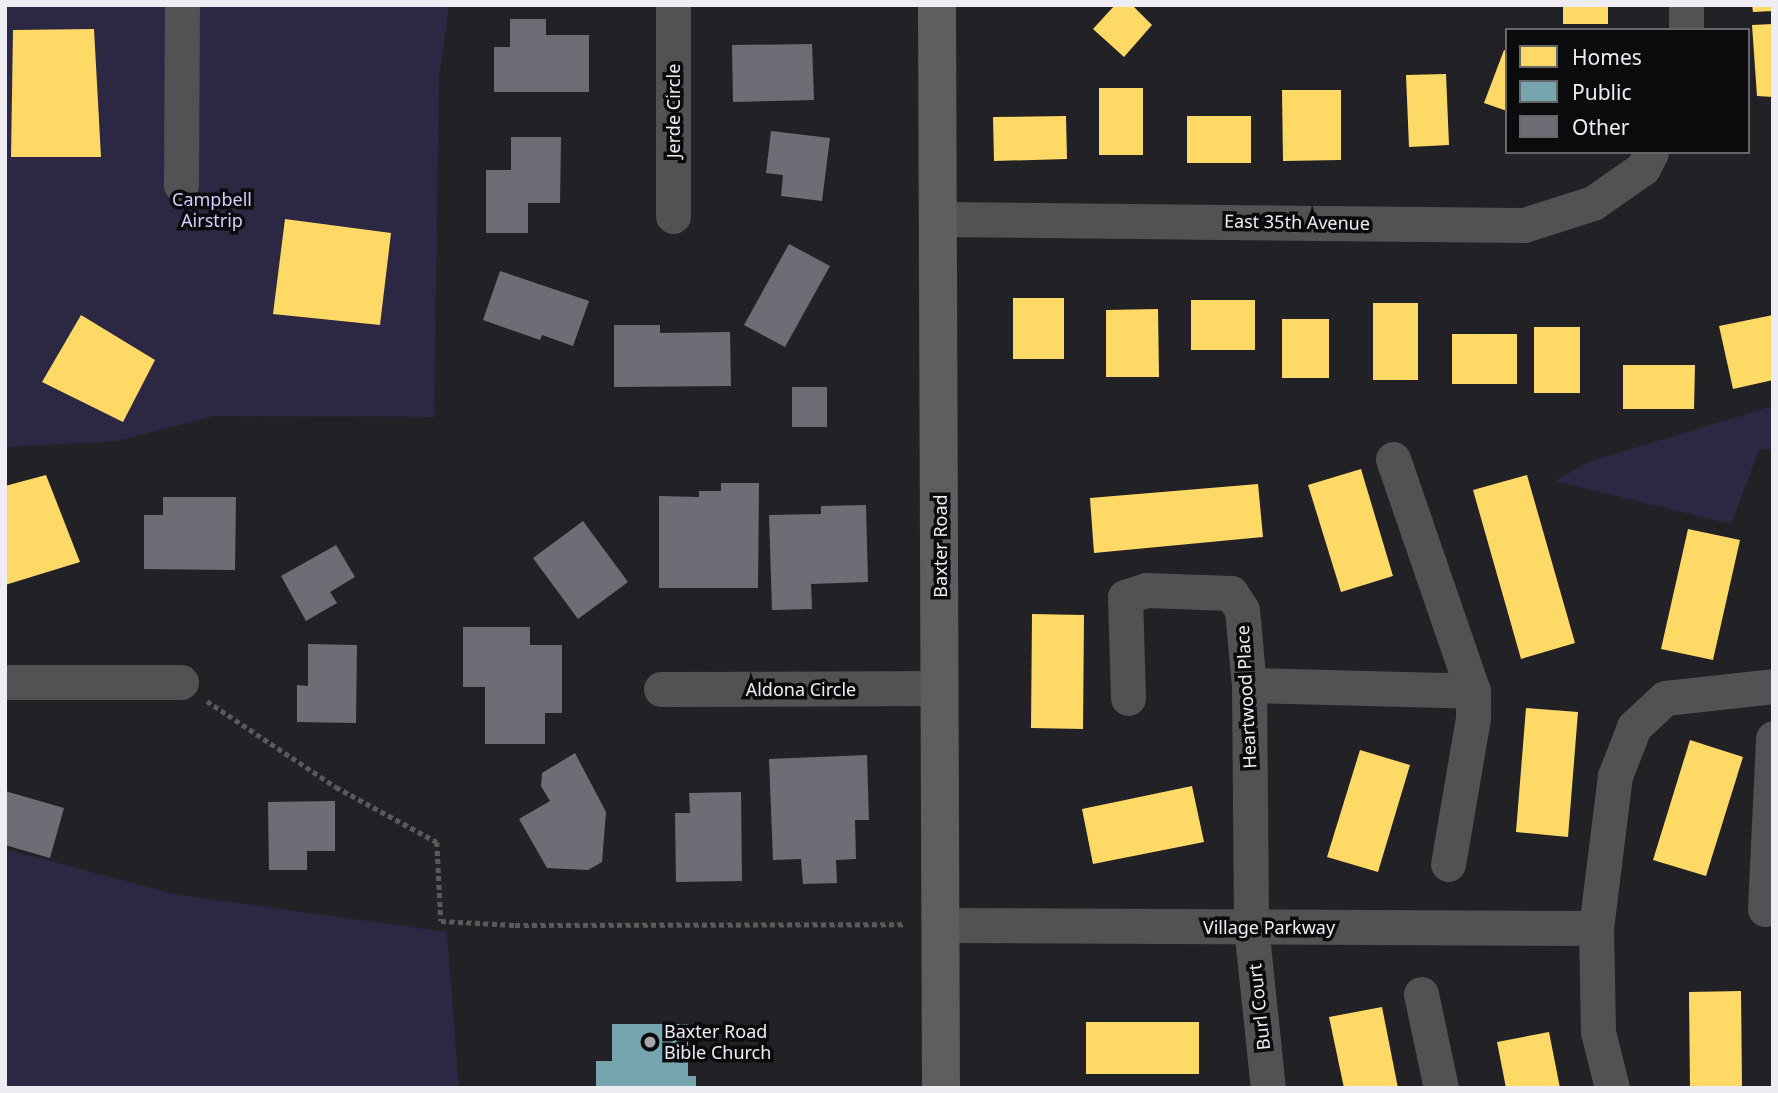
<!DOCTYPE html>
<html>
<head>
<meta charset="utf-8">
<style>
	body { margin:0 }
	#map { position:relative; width:1778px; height:1093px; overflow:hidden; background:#222226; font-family:"Noto Sans",sans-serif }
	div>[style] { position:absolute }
	.green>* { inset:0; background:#2c2742 }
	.homes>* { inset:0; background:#ffd966 }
	.public>* { inset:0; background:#76a5af }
	.building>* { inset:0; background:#6e6d76 }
	.path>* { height:4.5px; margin-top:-2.25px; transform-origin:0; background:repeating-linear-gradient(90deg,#5a5a5c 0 5px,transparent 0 8.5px) }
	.street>* { height:35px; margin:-17.5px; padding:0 17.5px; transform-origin:17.5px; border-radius:17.5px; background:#525254 }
	.secondary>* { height:38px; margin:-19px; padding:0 19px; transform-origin:19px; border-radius:19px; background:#5e5e60 }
	.dots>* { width:19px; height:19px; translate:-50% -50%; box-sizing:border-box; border:4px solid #0b0b0e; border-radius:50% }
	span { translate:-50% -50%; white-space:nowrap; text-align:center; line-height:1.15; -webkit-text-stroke:7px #0b0b0e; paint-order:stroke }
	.street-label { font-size:18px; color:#eeedf3 }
	.park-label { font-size:18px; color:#d5ceff }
	.poi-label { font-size:18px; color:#eeedf3 }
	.left { translate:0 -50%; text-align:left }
	.frame { position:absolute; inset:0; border:7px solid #eeedf3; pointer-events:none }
	.legend { position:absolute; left:1505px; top:28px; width:245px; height:126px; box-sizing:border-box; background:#0b0b0e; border:2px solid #66656a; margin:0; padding:9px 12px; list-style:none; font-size:21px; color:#eeedf3 }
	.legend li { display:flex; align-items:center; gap:14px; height:35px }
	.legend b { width:35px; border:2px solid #66656a }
</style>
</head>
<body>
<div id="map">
	<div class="green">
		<div style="clip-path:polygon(5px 5px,449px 5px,439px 80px,434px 417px,213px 416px,118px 441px,5px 447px)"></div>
		<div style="clip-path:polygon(1773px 406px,1773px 449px,1759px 450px,1731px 524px,1555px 481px,1588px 462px)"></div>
		<div style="clip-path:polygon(5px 849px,174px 894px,447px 932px,459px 1088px,5px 1088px)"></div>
	</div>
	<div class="homes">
		<div style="clip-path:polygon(1115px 5px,1132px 5px,1152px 25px,1124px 57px,1093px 29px)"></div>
		<div style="clip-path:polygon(1563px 5px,1608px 5px,1608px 24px,1563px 24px)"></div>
		<div style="clip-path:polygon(1752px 5px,1773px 5px,1773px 11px,1753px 12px)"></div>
		<div style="clip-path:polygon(1773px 24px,1773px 97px,1757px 96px,1752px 25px)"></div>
		<div style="clip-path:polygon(94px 29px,101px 157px,11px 157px,13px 30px)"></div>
		<div style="clip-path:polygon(1504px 50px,1507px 51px,1507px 111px,1484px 103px)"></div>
		<div style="clip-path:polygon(1446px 74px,1449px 145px,1409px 147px,1406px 75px)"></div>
		<div style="clip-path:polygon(1099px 88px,1143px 88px,1143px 155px,1099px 155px)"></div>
		<div style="clip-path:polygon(1282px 90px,1341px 90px,1341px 160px,1283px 161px)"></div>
		<div style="clip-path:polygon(1066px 116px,1067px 159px,994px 161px,993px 117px)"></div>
		<div style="clip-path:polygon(1187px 116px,1251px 116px,1251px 163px,1187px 163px)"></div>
		<div style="clip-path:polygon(285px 219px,391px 233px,380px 325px,273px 314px)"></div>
		<div style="clip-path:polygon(1013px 298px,1064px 298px,1064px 359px,1013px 359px)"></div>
		<div style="clip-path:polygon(1191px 300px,1255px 300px,1255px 350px,1191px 350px)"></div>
		<div style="clip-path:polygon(1373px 303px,1418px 303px,1418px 380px,1373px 380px)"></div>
		<div style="clip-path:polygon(1158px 309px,1159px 377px,1106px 377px,1106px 310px)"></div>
		<div style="clip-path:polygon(81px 315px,155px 360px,123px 422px,42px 382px)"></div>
		<div style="clip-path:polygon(1773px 315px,1773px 380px,1733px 389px,1719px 326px)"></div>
		<div style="clip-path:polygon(1282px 319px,1329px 319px,1329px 378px,1282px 378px)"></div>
		<div style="clip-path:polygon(1534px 327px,1580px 327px,1580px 393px,1534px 393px)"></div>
		<div style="clip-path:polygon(1452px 334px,1517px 334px,1517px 384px,1452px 384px)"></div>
		<div style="clip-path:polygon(1623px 365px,1695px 365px,1694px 409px,1623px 409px)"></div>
		<div style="clip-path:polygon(1361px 469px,1393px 576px,1341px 592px,1308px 485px)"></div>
		<div style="clip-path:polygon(46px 475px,80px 562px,5px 585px,5px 486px)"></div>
		<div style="clip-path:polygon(1527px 475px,1575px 643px,1521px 659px,1473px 490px)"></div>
		<div style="clip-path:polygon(1258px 484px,1263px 537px,1094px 553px,1090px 498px)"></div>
		<div style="clip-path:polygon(1688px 529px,1740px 540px,1713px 660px,1661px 649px)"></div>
		<div style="clip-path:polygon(1032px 614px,1084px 615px,1083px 729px,1031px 728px)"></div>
		<div style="clip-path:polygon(1526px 708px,1578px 712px,1568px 837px,1516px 832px)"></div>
		<div style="clip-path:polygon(1690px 740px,1743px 757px,1706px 876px,1653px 860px)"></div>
		<div style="clip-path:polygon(1360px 750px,1410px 765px,1378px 872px,1327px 857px)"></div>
		<div style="clip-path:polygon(1192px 786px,1204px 842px,1093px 864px,1082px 809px)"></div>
		<div style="clip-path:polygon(1741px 991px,1742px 1088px,1690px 1088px,1689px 992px)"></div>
		<div style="clip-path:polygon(1382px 1007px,1398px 1088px,1344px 1088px,1329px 1017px)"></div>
		<div style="clip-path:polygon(1086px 1022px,1199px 1022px,1199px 1074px,1086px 1074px)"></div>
		<div style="clip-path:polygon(1549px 1032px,1560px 1088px,1506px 1088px,1497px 1042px)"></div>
	</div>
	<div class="public">
		<div style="clip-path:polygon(612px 1024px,688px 1024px,688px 1076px,696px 1076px,696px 1088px,596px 1088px,596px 1061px,612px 1061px)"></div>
	</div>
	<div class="building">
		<div style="clip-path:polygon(510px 19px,546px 19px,546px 35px,589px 35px,589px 92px,494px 92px,494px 47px,510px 47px)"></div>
		<div style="clip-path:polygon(812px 44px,814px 100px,733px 102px,732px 45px)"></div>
		<div style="clip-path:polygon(771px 131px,830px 138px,822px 201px,781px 196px,783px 175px,766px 173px)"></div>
		<div style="clip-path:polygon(511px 137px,561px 137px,560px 203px,528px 203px,528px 233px,486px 233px,486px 170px,511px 170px)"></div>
		<div style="clip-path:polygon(789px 244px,830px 266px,785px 347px,744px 325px)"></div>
		<div style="clip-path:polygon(500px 271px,589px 301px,573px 346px,542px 335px,540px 340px,483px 320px)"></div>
		<div style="clip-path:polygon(614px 325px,660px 325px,660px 333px,730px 332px,731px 386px,614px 387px)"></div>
		<div style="clip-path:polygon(792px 387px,827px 387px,827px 427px,792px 427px)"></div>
		<div style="clip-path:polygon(721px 483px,759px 483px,758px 588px,659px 588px,659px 496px,699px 497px,699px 491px,721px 491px)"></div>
		<div style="clip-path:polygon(163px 497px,236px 497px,235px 570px,144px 569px,144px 515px,163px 515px)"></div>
		<div style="clip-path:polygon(866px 505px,868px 582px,811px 584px,812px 609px,772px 610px,769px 515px,821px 514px,821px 506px)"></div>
		<div style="clip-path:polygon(583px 521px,628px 582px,578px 619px,533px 558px)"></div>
		<div style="clip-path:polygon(336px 545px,355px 577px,330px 592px,337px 603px,306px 621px,281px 576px)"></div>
		<div style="clip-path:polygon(463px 627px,530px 627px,530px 645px,562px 645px,562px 713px,545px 713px,545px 744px,485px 744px,485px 687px,463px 687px)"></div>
		<div style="clip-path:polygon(308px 644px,357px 645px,356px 723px,297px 722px,297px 685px,308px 686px)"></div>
		<div style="clip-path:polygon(575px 753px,606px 812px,602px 862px,588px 870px,547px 868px,519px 819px,550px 801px,541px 786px,542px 773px)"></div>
		<div style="clip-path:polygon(867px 755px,869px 820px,855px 820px,856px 859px,836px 860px,837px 883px,803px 884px,801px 859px,773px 860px,769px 759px)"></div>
		<div style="clip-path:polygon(5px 791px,64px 808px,50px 858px,5px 845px)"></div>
		<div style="clip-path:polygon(741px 792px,742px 881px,676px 882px,675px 813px,690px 813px,689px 793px)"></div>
		<div style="clip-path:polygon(335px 801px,335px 851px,307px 851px,307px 870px,269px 870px,268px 802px)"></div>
	</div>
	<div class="path">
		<div style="left:207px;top:701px;width:155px;rotate:33.7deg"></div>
		<div style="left:336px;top:787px;width:115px;rotate:28.6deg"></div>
		<div style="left:437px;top:842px;width:79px;rotate:87.1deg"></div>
		<div style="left:441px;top:921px;width:74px;rotate:3.1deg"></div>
		<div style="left:515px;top:925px;width:391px;rotate:-0.1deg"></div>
	</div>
	<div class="street">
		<div style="left:673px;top:5px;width:211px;rotate:90deg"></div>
		<div style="left:1686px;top:30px;width:25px;rotate:-90deg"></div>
		<div style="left:181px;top:185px;width:180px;rotate:-89.7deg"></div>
		<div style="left:938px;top:219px;width:586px;rotate:0.59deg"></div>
		<div style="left:1524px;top:225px;width:72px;rotate:-17.7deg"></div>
		<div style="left:1593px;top:203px;width:61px;rotate:-35deg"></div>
		<div style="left:1643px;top:168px;width:18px;rotate:-63deg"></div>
		<div style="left:1393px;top:459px;width:245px;rotate:71deg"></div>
		<div style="left:1473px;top:691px;width:27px;rotate:90deg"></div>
		<div style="left:1473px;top:718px;width:148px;rotate:99.7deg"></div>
		<div style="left:5px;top:682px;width:176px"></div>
		<div style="left:1249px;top:685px;width:224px;rotate:1.5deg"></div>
		<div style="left:661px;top:689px;width:279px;rotate:-0.2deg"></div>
		<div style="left:1128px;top:698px;width:101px;rotate:-91.7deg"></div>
		<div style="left:1125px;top:597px;width:22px;rotate:-18deg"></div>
		<div style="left:1146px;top:590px;width:85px;rotate:2deg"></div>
		<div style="left:1231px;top:593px;width:20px;rotate:57deg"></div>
		<div style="left:1242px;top:610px;width:75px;rotate:84.7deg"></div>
		<div style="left:1249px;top:685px;width:242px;rotate:89.5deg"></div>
		<div style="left:1251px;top:927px;width:162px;rotate:84deg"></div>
		<div style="left:1765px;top:909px;width:171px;rotate:-87.3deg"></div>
		<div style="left:941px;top:925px;width:655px;rotate:0.26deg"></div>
		<div style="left:1421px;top:994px;width:96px;rotate:78deg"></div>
		<div style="left:1612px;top:1088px;width:58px;rotate:-104deg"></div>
		<div style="left:1598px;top:1032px;width:104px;rotate:-91.1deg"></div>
		<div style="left:1596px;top:928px;width:153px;rotate:-82.9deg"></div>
		<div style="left:1615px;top:776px;width:53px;rotate:-68.8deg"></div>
		<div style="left:1634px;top:727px;width:42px;rotate:-43.1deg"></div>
		<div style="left:1665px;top:698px;width:109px;rotate:-6.3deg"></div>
	</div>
	<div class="secondary">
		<div style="left:937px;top:5px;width:1083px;rotate:89.79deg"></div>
	</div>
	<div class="dots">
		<div style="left:650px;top:1042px;background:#a7a6ab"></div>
	</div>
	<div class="street-label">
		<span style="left:673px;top:111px;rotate:-90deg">Jerde Circle</span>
		<span style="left:1297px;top:222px;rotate:1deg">East 35th Avenue</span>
		<span style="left:940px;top:546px;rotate:-90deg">Baxter Road</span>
		<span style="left:801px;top:689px">Aldona Circle</span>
		<span style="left:1246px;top:697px;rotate:-93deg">Heartwood Place</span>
		<span style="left:1269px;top:927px">Village Parkway</span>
		<span style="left:1259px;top:1007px;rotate:-96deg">Burl Court</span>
	</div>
	<div class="park-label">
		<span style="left:212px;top:210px">Campbell<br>Airstrip</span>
	</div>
	<div class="poi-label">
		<span class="left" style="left:664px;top:1042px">Baxter Road<br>Bible Church</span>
	</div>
	<div class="frame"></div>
	<ul class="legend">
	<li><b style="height:19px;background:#ffd966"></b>Homes</li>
	<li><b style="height:19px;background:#76a5af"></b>Public</li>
	<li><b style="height:19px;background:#6e6d76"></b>Other</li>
	</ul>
</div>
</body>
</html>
